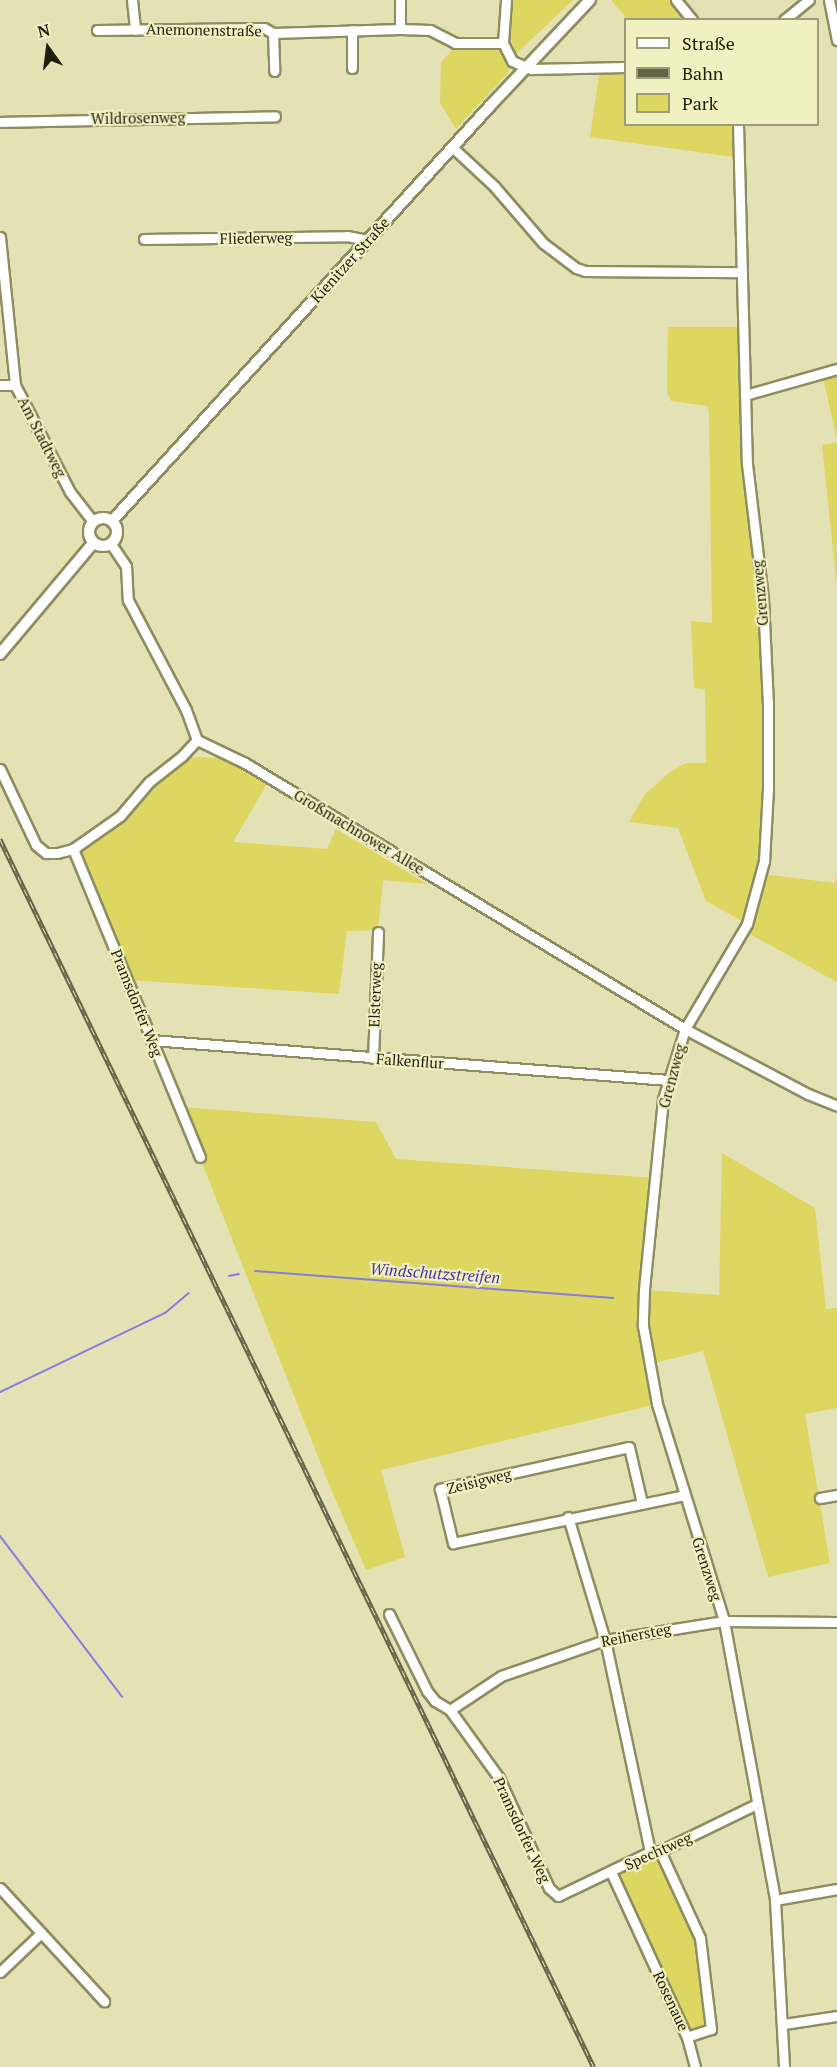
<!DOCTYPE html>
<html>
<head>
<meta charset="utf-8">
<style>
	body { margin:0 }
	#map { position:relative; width:837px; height:2067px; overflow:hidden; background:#e4e2b4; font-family:"PT Serif",serif }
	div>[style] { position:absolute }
	.green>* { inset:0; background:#ddd660 }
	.stream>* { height:2px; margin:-1px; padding:0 1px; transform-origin:1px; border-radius:1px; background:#857cdf }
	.roads { filter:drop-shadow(2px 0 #8e8d61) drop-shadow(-2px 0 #8e8d61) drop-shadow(0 2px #8e8d61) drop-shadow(0 -2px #8e8d61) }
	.minor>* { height:9px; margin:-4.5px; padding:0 4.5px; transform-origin:4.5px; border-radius:4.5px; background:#fff }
	.tertiary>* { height:10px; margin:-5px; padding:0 5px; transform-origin:5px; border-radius:5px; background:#fff }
	.tertiary>.ring { margin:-5px; padding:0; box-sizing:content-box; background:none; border:10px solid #fff; border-radius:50% }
	.rail>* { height:4.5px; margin-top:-2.25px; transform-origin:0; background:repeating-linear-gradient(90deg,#f1f0c1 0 7px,#646247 0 14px); box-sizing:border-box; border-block:2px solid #646247 }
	span { translate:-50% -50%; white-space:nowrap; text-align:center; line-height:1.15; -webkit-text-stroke:4.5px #f1f0c1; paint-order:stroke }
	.street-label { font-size:15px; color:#1f1e0d }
	.water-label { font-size:16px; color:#4a31a4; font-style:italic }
	.legend { position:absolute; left:624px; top:18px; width:195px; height:108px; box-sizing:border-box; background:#f1f0c1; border:2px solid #9d9c79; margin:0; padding:8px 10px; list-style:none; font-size:18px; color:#1f1e0d }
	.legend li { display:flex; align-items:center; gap:12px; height:30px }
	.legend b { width:30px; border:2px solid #9d9c79 }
	.north { position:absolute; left:18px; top:18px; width:60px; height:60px; -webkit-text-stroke:4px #f1f0c1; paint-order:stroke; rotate:346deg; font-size:16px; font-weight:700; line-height:24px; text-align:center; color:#1f1e0d }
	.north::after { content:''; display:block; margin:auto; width:21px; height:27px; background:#1f1e0d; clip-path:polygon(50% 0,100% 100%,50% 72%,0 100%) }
</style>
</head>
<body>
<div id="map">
	<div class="green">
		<div style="clip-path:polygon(511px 0,573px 0,515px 55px,508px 73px,456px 129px,440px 103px,441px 62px,453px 49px,515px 51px,508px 31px)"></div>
		<div style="clip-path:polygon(611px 0,676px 0,692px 19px,627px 19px)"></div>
		<div style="clip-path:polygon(625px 67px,626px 124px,737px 125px,741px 158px,590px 137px,600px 68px)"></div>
		<div style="clip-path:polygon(668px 327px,745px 327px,745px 395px,768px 704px,761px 874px,835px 883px,837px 874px,837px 982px,744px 931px,747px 924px,706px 901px,678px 828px,629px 822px,645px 794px,670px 772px,686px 763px,706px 763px,705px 689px,694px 688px,691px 621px,712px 623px,709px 411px,707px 406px,671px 401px,667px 393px)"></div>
		<div style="clip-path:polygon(837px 369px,837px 440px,822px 373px)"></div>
		<div style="clip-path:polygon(837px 442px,837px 587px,822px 445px)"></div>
		<div style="clip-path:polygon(200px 757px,219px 758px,235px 764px,267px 784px,233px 842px,327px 849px,336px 829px,427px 884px,383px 880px,378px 930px,347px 931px,339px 994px,128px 980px,73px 849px,99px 832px,134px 797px,183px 758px)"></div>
		<div style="clip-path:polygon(180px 1107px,376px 1122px,396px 1159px,656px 1178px,645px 1290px,719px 1295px,722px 1153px,815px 1208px,826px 1309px,837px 1308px,837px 1408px,805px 1414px,830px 1563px,768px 1577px,703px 1351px,650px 1364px,657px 1404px,381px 1470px,405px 1557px,366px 1570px,328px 1482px)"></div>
		<div style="clip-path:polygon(660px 1851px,700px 1938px,711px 2029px,687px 2037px,611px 1872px)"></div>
	</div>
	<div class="stream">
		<div style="left:255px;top:1271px;width:359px;rotate:4.3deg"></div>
		<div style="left:229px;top:1276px;width:10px;rotate:-11deg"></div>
		<div style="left:0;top:1392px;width:183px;rotate:-25.6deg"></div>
		<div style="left:165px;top:1313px;width:31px;rotate:-40deg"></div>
		<div style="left:0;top:1536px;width:202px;rotate:52.8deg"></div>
	</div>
	<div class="roads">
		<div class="minor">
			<div style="left:132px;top:0;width:30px;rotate:84deg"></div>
			<div style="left:400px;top:0;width:29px;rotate:90deg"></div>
			<div style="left:506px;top:0;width:43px;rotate:94deg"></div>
			<div style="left:503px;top:43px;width:20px;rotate:63deg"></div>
			<div style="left:512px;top:61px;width:21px;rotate:23deg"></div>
			<div style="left:531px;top:69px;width:95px;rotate:-1.2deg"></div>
			<div style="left:676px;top:0;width:26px;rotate:51deg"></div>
			<div style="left:829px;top:0;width:41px;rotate:78.7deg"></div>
			<div style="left:784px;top:20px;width:32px;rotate:-39deg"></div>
			<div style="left:97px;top:30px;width:167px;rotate:-0.7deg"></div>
			<div style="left:264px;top:28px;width:10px;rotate:29deg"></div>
			<div style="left:273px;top:33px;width:127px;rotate:-1.8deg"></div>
			<div style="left:400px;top:29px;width:30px;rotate:2deg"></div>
			<div style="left:430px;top:30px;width:28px;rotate:27deg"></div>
			<div style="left:455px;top:43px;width:48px"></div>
			<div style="left:352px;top:30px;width:38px;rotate:90deg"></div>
			<div style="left:273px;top:33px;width:38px;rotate:88deg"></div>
			<div style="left:0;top:122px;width:275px;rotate:-1.2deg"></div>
			<div style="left:738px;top:124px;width:340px;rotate:88.5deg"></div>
			<div style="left:747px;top:464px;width:136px;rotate:83.2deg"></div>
			<div style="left:763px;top:599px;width:105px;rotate:87.3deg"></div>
			<div style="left:768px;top:704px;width:84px;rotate:90deg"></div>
			<div style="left:768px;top:788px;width:73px;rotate:93.1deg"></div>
			<div style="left:764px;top:861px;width:65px;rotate:105.1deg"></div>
			<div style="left:747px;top:924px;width:122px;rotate:120.6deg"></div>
			<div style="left:685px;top:1029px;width:73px;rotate:107.4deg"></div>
			<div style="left:663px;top:1099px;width:192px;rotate:95.7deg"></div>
			<div style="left:644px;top:1290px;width:36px;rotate:92deg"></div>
			<div style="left:643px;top:1326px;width:79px;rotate:79.8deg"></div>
			<div style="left:657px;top:1404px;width:227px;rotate:72.8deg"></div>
			<div style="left:724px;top:1621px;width:284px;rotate:79.6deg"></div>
			<div style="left:775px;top:1900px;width:167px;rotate:86.9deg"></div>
			<div style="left:452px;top:147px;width:57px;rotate:42.9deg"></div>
			<div style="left:494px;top:186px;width:75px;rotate:49.3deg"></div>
			<div style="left:543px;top:243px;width:41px;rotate:37.1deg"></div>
			<div style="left:576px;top:268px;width:9px;rotate:18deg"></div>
			<div style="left:585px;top:271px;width:157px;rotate:0.4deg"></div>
			<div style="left:0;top:237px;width:149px;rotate:84.2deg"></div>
			<div style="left:15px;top:385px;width:120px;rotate:62.8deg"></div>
			<div style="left:70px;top:492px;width:37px;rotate:52deg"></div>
			<div style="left:144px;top:239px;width:203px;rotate:-0.8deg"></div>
			<div style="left:347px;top:236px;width:21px;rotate:11deg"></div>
			<div style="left:0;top:385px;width:15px"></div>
			<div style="left:745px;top:395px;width:96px;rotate:-15.8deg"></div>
			<div style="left:111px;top:544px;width:27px;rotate:56deg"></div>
			<div style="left:126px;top:566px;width:34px;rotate:87deg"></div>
			<div style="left:128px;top:600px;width:124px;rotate:62.2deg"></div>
			<div style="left:186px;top:710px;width:32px;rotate:70deg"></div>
			<div style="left:197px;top:740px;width:53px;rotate:25.6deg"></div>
			<div style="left:245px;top:763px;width:514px;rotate:31.15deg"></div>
			<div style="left:685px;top:1029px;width:139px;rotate:27.9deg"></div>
			<div style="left:808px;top:1094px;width:31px;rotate:22deg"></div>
			<div style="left:0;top:769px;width:84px;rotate:64.7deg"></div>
			<div style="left:36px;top:845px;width:13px;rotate:39deg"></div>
			<div style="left:46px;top:853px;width:11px"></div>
			<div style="left:57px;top:853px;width:16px;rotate:-14deg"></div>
			<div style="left:73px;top:849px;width:57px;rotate:-35.1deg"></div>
			<div style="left:120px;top:816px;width:45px;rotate:-49.5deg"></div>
			<div style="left:149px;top:782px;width:42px;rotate:-38.2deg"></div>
			<div style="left:182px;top:756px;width:22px;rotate:-47deg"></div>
			<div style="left:73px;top:849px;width:333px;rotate:67.6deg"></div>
			<div style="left:151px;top:1040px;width:520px;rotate:4.42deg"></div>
			<div style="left:373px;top:1058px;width:126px;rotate:-87.7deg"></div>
			<div style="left:820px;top:1498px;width:17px;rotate:-10deg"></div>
			<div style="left:642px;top:1503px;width:57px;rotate:-103.1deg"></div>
			<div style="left:629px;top:1447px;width:194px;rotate:167.5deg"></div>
			<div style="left:440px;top:1489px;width:56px;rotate:76.5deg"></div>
			<div style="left:453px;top:1543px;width:236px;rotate:-11.7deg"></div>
			<div style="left:568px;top:1517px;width:128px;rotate:73.3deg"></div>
			<div style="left:605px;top:1640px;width:217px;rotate:78deg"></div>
			<div style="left:389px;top:1614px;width:86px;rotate:63.7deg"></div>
			<div style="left:427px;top:1691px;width:13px;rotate:51deg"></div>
			<div style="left:435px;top:1701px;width:17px;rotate:31deg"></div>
			<div style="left:450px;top:1710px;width:84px;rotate:54.2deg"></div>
			<div style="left:499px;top:1778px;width:121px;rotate:65.6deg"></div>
			<div style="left:549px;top:1888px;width:12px;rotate:42deg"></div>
			<div style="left:558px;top:1896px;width:102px;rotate:-25.6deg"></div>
			<div style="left:650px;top:1852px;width:10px;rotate:-6deg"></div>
			<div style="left:660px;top:1851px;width:108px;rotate:-25.9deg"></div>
			<div style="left:450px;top:1710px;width:61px;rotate:-33.7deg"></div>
			<div style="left:501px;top:1676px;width:110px;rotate:-19.1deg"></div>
			<div style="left:605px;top:1640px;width:121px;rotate:-9.1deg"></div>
			<div style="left:724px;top:1621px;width:113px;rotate:0.5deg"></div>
			<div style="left:660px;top:1851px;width:96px;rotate:65.3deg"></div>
			<div style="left:700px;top:1938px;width:92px;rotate:83.1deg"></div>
			<div style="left:711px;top:2029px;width:25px;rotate:162deg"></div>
			<div style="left:611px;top:1872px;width:182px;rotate:65.3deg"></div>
			<div style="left:687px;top:2037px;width:31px;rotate:75deg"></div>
			<div style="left:0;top:1888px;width:154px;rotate:47.4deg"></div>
			<div style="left:775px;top:1900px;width:63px;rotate:-10.1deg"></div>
			<div style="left:0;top:1972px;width:57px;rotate:-43.6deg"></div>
			<div style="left:784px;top:2024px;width:54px;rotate:-8.6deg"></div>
		</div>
		<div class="tertiary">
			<div class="ring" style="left:89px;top:518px;width:18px;height:18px"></div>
			<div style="left:112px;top:521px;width:561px;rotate:-47.67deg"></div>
			<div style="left:490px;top:106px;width:146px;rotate:-46.7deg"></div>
			<div style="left:0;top:654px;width:145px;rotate:-50deg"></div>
		</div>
	</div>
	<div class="rail">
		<div style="left:0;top:839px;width:1364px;rotate:64.19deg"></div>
	</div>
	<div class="street-label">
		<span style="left:204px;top:30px;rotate:1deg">Anemonenstraße</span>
		<span style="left:138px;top:118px;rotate:-1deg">Wildrosenweg</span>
		<span style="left:256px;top:238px;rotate:-1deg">Fliederweg</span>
		<span style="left:350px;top:260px;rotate:-48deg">Kienitzer Straße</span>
		<span style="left:42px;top:437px;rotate:63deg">Am Stadtweg</span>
		<span style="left:760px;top:593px;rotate:-95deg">Grenzweg</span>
		<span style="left:359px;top:832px;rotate:31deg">Großmachnower Allee</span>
		<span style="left:375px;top:995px;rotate:-88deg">Elsterweg</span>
		<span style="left:137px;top:1003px;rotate:68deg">Pramsdorfer Weg</span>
		<span style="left:410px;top:1061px;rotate:4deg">Falkenflur</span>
		<span style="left:672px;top:1076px;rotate:-75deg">Grenzweg</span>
		<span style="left:479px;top:1481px;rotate:-14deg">Zeisigweg</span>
		<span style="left:707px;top:1569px;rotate:72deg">Grenzweg</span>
		<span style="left:636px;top:1635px;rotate:-11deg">Reihersteg</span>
		<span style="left:522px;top:1830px;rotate:65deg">Pramsdorfer Weg</span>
		<span style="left:658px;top:1851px;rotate:-24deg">Spechtweg</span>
		<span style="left:671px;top:2001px;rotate:65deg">Rosenaue</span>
	</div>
	<div class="water-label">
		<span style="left:435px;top:1273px;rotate:4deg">Windschutzstreifen</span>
	</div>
	<ul class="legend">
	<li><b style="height:8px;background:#fff"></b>Straße</li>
	<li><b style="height:8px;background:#646247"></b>Bahn</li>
	<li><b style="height:16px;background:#ddd660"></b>Park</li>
	</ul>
	<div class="north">N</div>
</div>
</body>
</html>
